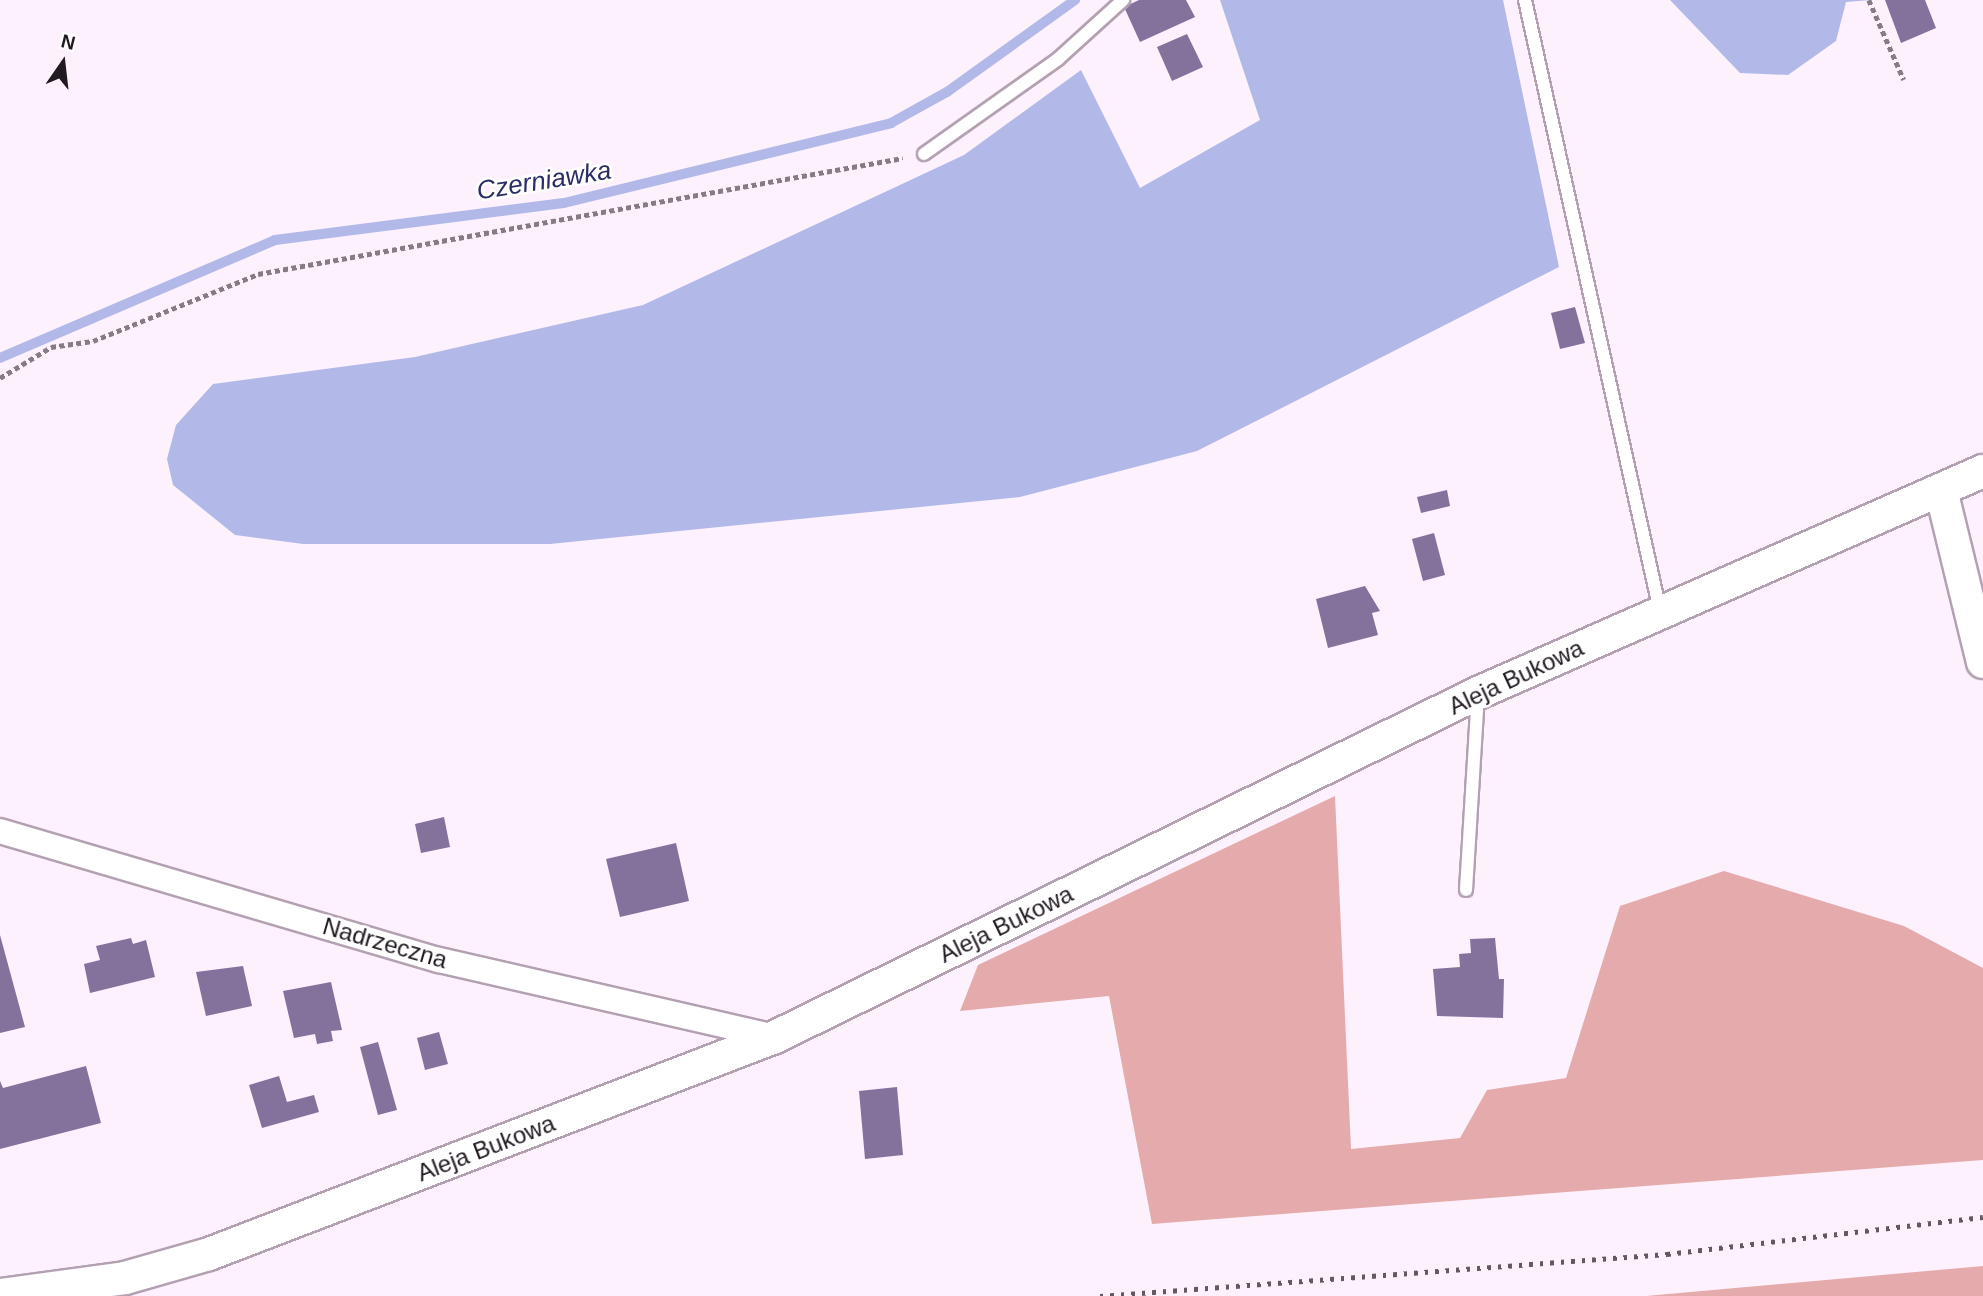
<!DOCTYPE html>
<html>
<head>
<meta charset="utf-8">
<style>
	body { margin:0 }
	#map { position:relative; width:1983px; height:1296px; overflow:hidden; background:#fdf1fd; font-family:Arial,sans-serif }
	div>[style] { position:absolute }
	.forest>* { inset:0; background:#e5abac }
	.water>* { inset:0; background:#b2b9e8 }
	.stream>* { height:10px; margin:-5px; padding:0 5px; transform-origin:5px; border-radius:5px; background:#b2b9e8 }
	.building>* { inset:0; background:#84729d }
	.path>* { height:4.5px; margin-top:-2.25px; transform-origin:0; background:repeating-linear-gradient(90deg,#857c85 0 5px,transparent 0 8.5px) }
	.roads { filter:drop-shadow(2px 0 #b3a1b2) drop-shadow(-2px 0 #b3a1b2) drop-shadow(0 2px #b3a1b2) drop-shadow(0 -2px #b3a1b2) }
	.service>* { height:12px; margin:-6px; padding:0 6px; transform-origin:6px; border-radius:6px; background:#fff }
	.minor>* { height:24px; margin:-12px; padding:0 12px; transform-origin:12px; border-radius:12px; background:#fff }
	.tertiary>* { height:32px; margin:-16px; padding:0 16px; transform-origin:16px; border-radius:16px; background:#fff }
	.rail>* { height:5px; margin-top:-2.5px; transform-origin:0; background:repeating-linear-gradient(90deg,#625962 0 3.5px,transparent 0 10.5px) }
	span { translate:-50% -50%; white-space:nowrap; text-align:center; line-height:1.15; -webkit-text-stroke:5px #fff; paint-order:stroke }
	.street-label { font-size:24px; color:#211a21 }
	.water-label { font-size:26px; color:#2a2c65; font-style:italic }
	.north { position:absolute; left:28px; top:28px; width:70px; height:70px; -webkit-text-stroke:5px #fff; paint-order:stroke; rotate:14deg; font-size:19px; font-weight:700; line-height:28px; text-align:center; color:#211a21 }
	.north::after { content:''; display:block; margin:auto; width:24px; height:32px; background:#211a21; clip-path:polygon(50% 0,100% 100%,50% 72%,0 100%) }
</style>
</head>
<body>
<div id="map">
	<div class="forest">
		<div style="clip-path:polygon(1335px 796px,1351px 1149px,1460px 1138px,1487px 1090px,1566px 1078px,1620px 906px,1724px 871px,1904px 926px,1983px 968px,1983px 1160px,1152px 1224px,1109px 996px,960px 1011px,978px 965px)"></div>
		<div style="clip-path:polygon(1983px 1266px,1983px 1296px,1646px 1296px)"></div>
	</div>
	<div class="water">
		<div style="clip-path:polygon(1220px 0,1503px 0,1559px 267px,1197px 451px,1020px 497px,550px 544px,303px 544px,235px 535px,173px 485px,167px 459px,176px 425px,213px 384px,415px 357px,643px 305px,964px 155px,1081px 70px,1140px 188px,1260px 120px)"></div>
		<div style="clip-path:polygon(1670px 0,1871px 0,1846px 2px,1836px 41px,1788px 75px,1740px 73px)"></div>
	</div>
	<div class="stream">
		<div style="left:0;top:358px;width:299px;rotate:-23.2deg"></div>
		<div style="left:275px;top:240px;width:291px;rotate:-7.3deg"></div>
		<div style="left:564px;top:203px;width:337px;rotate:-13.7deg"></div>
		<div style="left:891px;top:123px;width:64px;rotate:-29deg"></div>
		<div style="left:947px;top:92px;width:158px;rotate:-35.7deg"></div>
	</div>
	<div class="building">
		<div style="clip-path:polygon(1139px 0,1186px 0,1195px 17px,1140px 42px,1124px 7px)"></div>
		<div style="clip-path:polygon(1885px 0,1925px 0,1936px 28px,1901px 43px)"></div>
		<div style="clip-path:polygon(1187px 34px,1203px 67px,1172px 81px,1157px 47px)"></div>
		<div style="clip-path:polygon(1575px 307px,1585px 343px,1560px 349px,1551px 313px)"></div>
		<div style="clip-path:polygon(1447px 490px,1450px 506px,1421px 513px,1417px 497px)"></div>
		<div style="clip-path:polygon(1434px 533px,1445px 575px,1423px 581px,1412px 539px)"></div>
		<div style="clip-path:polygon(1365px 586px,1380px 611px,1372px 613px,1378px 635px,1328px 648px,1316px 599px)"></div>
		<div style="clip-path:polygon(444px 817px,450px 847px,421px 853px,415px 824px)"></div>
		<div style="clip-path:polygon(676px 843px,689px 901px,620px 917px,606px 859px)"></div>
		<div style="clip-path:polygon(0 935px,25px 1027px,0 1033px)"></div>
		<div style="clip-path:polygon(131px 938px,133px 944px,146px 940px,155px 977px,90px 993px,84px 964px,100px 960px,96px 946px)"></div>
		<div style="clip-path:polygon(1495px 938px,1499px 979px,1504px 979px,1503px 1018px,1437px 1016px,1433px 969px,1460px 967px,1459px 954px,1471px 953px,1470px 939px)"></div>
		<div style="clip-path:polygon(243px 966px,252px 1006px,206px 1016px,196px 972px)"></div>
		<div style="clip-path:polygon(331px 982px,342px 1030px,331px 1031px,333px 1041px,317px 1044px,315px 1034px,294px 1038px,283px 991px)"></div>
		<div style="clip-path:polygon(439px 1032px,448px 1064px,425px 1070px,417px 1038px)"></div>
		<div style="clip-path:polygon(378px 1042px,397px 1110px,378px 1115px,360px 1047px)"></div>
		<div style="clip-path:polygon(86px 1066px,101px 1123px,0 1149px,0 1081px,3px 1088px)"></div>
		<div style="clip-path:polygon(279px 1076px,287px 1102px,314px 1095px,319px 1112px,262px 1128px,249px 1085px)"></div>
		<div style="clip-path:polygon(897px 1087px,903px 1155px,865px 1159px,859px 1091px)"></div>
	</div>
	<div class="path">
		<div style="left:1869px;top:0;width:87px;rotate:66.4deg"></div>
		<div style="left:0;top:378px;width:60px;rotate:-31.3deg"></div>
		<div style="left:51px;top:347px;width:42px;rotate:-8.1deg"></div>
		<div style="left:93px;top:341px;width:178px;rotate:-22.1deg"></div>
		<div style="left:258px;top:274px;width:655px;rotate:-10.2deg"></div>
	</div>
	<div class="roads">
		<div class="service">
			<div style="left:1525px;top:0;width:626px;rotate:77.54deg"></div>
			<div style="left:924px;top:154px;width:164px;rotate:-35.3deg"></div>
			<div style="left:1058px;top:59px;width:88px;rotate:-42.2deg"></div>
			<div style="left:1466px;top:890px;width:196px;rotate:-86.5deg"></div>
		</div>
		<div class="minor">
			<div style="left:0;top:831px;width:458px;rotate:16.4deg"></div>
			<div style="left:439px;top:960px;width:345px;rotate:12.9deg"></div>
		</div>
		<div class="tertiary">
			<div style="left:1941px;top:490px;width:177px;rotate:76.3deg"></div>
			<div style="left:0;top:1295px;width:126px;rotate:-7.7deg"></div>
			<div style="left:125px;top:1278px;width:87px;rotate:-15.9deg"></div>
			<div style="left:209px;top:1254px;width:606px;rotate:-20.98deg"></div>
			<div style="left:775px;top:1037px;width:783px;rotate:-26.07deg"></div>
			<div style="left:1478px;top:693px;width:552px;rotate:-23.73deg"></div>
		</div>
	</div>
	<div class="rail">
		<div style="left:1100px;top:1296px;width:569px;rotate:-4.24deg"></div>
		<div style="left:1667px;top:1254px;width:318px;rotate:-6.7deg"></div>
	</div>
	<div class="street-label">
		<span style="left:1516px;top:677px;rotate:-25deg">Aleja Bukowa</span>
		<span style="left:1006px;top:924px;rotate:-26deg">Aleja Bukowa</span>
		<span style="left:385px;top:943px;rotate:16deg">Nadrzeczna</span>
		<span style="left:486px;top:1148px;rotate:-21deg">Aleja Bukowa</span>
	</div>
	<div class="water-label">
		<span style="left:544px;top:181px;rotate:-9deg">Czerniawka</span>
	</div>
	<div class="north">N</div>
</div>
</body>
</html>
